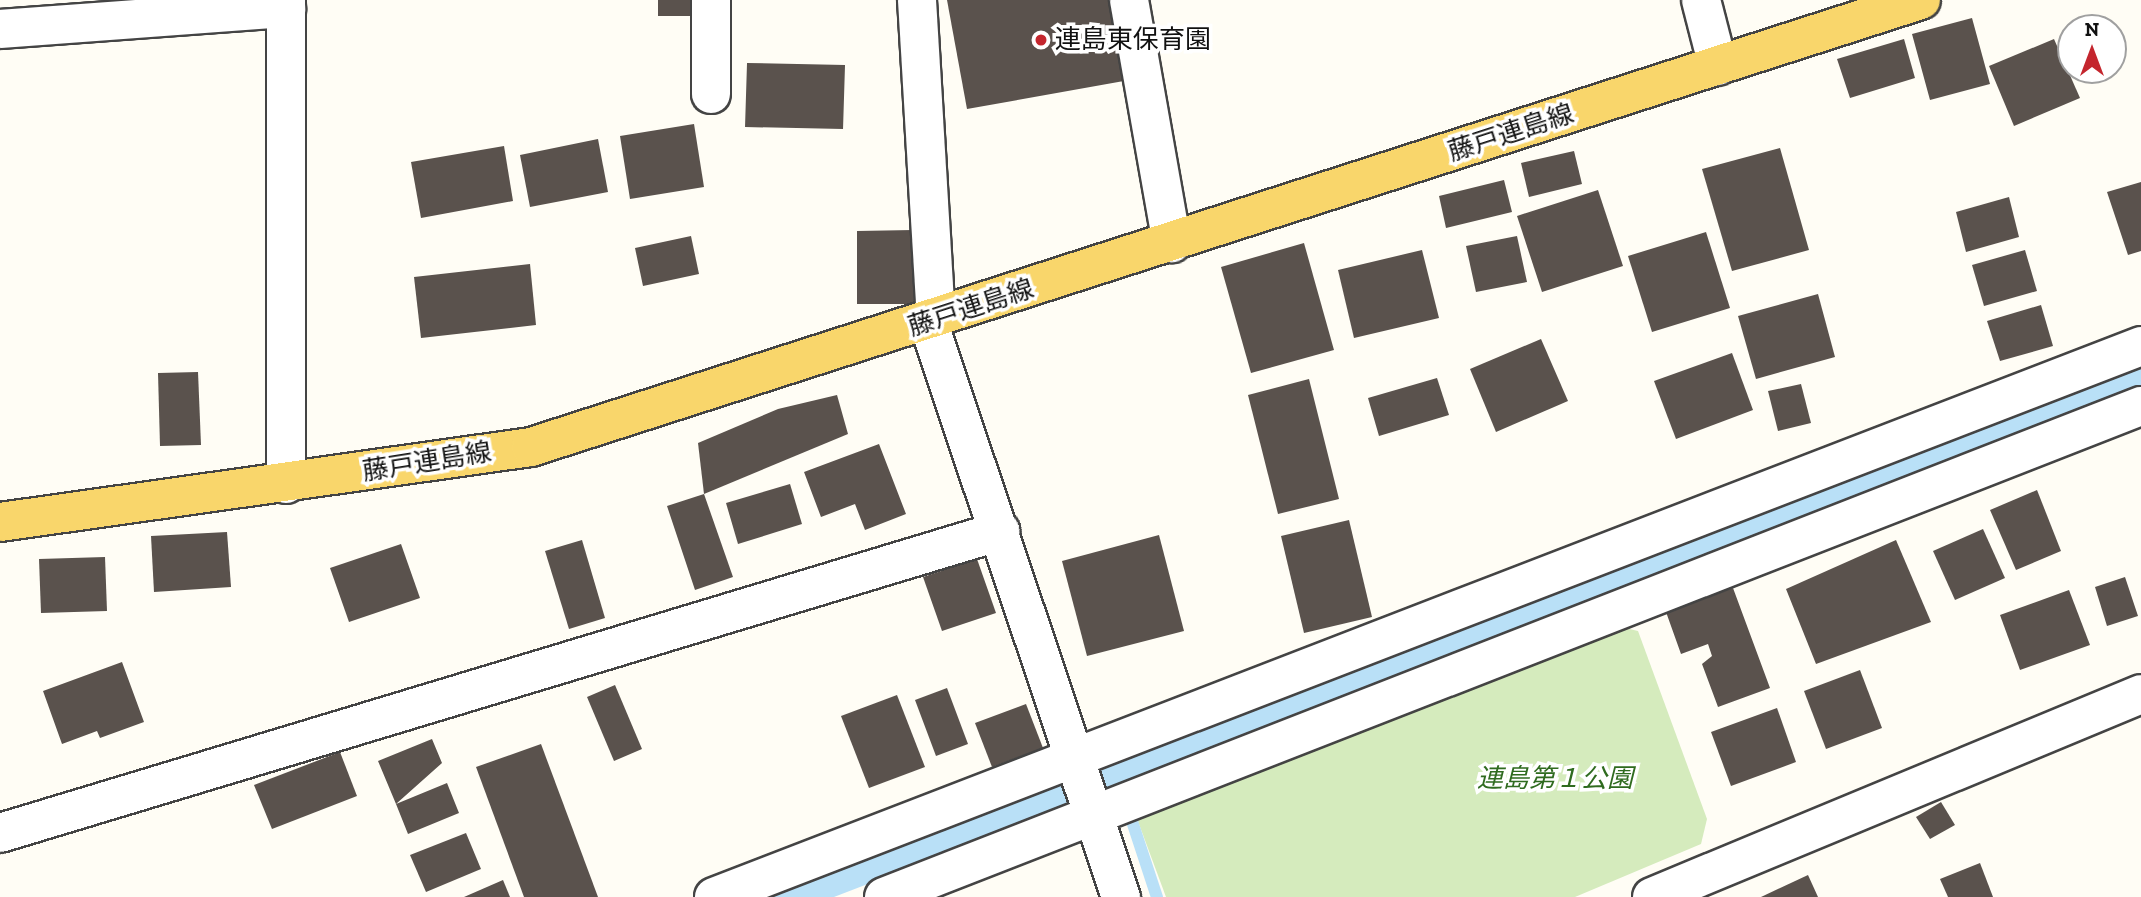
<!DOCTYPE html>
<html>
<head>
<meta charset="utf-8">
<style>
	body { margin:0 }
	#map { position:relative; width:2141px; height:897px; overflow:hidden; background:#fffdf5; font-family:"Zilla Slab","Noto Sans JP",serif }
	div>[style] { position:absolute }
	.green>* { inset:0; background:#d5ebbd }
	.water>* { inset:0; background:#b9e0f7 }
	.stream>* { height:12px; margin:-6px; padding:0 6px; transform-origin:6px; border-radius:6px; background:#b9e0f7 }
	.building>* { inset:0; background:#5a524d }
	.roads { filter:drop-shadow(2px 0 #444) drop-shadow(-2px 0 #444) drop-shadow(0 2px #444) drop-shadow(0 -2px #444) }
	.minor>* { height:38px; margin:-19px; padding:0 19px; transform-origin:19px; border-radius:19px; background:#fff }
	.major>* { height:38px; margin:-19px; padding:0 19px; transform-origin:19px; border-radius:19px; background:#f9d66b }
	.dots>* { width:19px; height:19px; translate:-50% -50%; box-sizing:border-box; border:4px solid #fff; border-radius:50% }
	span { translate:-50% -50%; white-space:nowrap; text-align:center; line-height:1.15; -webkit-text-stroke:7px #fff; paint-order:stroke }
	.poi-label { font-size:26px; color:#111 }
	.left { translate:0 -50%; text-align:left }
	.street-label { font-size:26px; color:#111 }
	.park-label { font-size:26px; color:#2f6b1f; font-style:italic }
	.north { position:absolute; left:2057px; top:14px; width:70px; height:70px; box-sizing:border-box; background:#fff; border:2px solid #a0a0a0; border-radius:50%; rotate:0deg; font-size:19px; font-weight:700; line-height:28px; text-align:center; color:#111 }
	.north::after { content:''; display:block; margin:auto; width:24px; height:32px; background:#c4262e; clip-path:polygon(50% 0,100% 100%,50% 72%,0 100%) }
</style>
</head>
<body>
<div id="map">
	<div class="green">
		<div style="clip-path:polygon(1621px 627px,1638px 631px,1707px 819px,1701px 844px,1575px 897px,1166px 897px,1136px 816px)"></div>
	</div>
	<div class="water">
		<div style="clip-path:polygon(2141px 364px,2141px 389px,1067px 807px,834px 897px,764px 897px)"></div>
	</div>
	<div class="stream">
		<div style="left:1127px;top:806px;width:96px;rotate:71.8deg"></div>
	</div>
	<div class="building">
		<div style="clip-path:polygon(658px 0,699px 0,699px 16px,658px 16px)"></div>
		<div style="clip-path:polygon(947px 0,1121px 0,1135px 79px,967px 109px)"></div>
		<div style="clip-path:polygon(1972px 18px,1990px 84px,1930px 100px,1912px 34px)"></div>
		<div style="clip-path:polygon(1904px 39px,1915px 78px,1850px 98px,1837px 59px)"></div>
		<div style="clip-path:polygon(2054px 39px,2080px 98px,2014px 126px,1989px 66px)"></div>
		<div style="clip-path:polygon(747px 63px,845px 65px,843px 129px,745px 127px)"></div>
		<div style="clip-path:polygon(694px 124px,704px 187px,630px 199px,620px 136px)"></div>
		<div style="clip-path:polygon(598px 139px,608px 192px,530px 207px,520px 155px)"></div>
		<div style="clip-path:polygon(504px 146px,513px 201px,421px 218px,411px 162px)"></div>
		<div style="clip-path:polygon(1780px 148px,1809px 250px,1732px 271px,1702px 169px)"></div>
		<div style="clip-path:polygon(1574px 151px,1582px 184px,1529px 197px,1521px 163px)"></div>
		<div style="clip-path:polygon(1504px 180px,1512px 212px,1446px 228px,1439px 196px)"></div>
		<div style="clip-path:polygon(2141px 182px,2141px 251px,2128px 255px,2107px 192px)"></div>
		<div style="clip-path:polygon(1598px 190px,1623px 266px,1542px 292px,1517px 216px)"></div>
		<div style="clip-path:polygon(2009px 197px,2019px 237px,1966px 252px,1956px 212px)"></div>
		<div style="clip-path:polygon(913px 230px,914px 304px,857px 304px,857px 231px)"></div>
		<div style="clip-path:polygon(1706px 232px,1730px 308px,1652px 332px,1628px 256px)"></div>
		<div style="clip-path:polygon(691px 236px,699px 274px,643px 286px,635px 248px)"></div>
		<div style="clip-path:polygon(1517px 236px,1527px 282px,1476px 292px,1466px 246px)"></div>
		<div style="clip-path:polygon(1304px 243px,1334px 350px,1251px 373px,1221px 267px)"></div>
		<div style="clip-path:polygon(1422px 250px,1439px 318px,1354px 338px,1338px 270px)"></div>
		<div style="clip-path:polygon(2025px 250px,2037px 291px,1984px 306px,1972px 265px)"></div>
		<div style="clip-path:polygon(530px 264px,536px 325px,421px 338px,414px 277px)"></div>
		<div style="clip-path:polygon(1818px 294px,1835px 357px,1756px 379px,1738px 316px)"></div>
		<div style="clip-path:polygon(2041px 305px,2053px 346px,2000px 361px,1987px 321px)"></div>
		<div style="clip-path:polygon(1541px 339px,1568px 401px,1496px 432px,1470px 369px)"></div>
		<div style="clip-path:polygon(1732px 353px,1753px 410px,1676px 439px,1654px 381px)"></div>
		<div style="clip-path:polygon(198px 372px,201px 445px,160px 446px,158px 373px)"></div>
		<div style="clip-path:polygon(1437px 378px,1449px 415px,1379px 436px,1368px 398px)"></div>
		<div style="clip-path:polygon(1309px 379px,1339px 499px,1278px 514px,1248px 395px)"></div>
		<div style="clip-path:polygon(1801px 384px,1811px 423px,1778px 431px,1768px 391px)"></div>
		<div style="clip-path:polygon(837px 395px,848px 434px,704px 494px,698px 443px,778px 409px)"></div>
		<div style="clip-path:polygon(879px 444px,906px 514px,865px 530px,855px 504px,821px 517px,804px 472px)"></div>
		<div style="clip-path:polygon(790px 484px,802px 524px,738px 544px,726px 503px)"></div>
		<div style="clip-path:polygon(2037px 490px,2061px 551px,2016px 570px,1990px 510px)"></div>
		<div style="clip-path:polygon(704px 494px,733px 577px,695px 590px,667px 506px)"></div>
		<div style="clip-path:polygon(1349px 520px,1372px 617px,1304px 633px,1281px 536px)"></div>
		<div style="clip-path:polygon(1983px 529px,2005px 578px,1955px 600px,1933px 551px)"></div>
		<div style="clip-path:polygon(227px 532px,231px 587px,154px 592px,151px 536px)"></div>
		<div style="clip-path:polygon(1159px 535px,1184px 631px,1087px 656px,1062px 561px)"></div>
		<div style="clip-path:polygon(582px 540px,605px 618px,569px 629px,545px 551px)"></div>
		<div style="clip-path:polygon(1896px 540px,1931px 622px,1816px 664px,1786px 589px)"></div>
		<div style="clip-path:polygon(401px 544px,420px 598px,349px 622px,330px 568px)"></div>
		<div style="clip-path:polygon(105px 557px,107px 611px,41px 613px,39px 559px)"></div>
		<div style="clip-path:polygon(977px 559px,996px 613px,942px 631px,923px 577px)"></div>
		<div style="clip-path:polygon(2125px 577px,2138px 616px,2107px 626px,2095px 587px)"></div>
		<div style="clip-path:polygon(1733px 588px,1770px 688px,1718px 707px,1702px 664px,1712px 656px,1708px 644px,1681px 654px,1666px 612px)"></div>
		<div style="clip-path:polygon(2069px 590px,2090px 645px,2020px 670px,2000px 615px)"></div>
		<div style="clip-path:polygon(122px 662px,144px 722px,100px 738px,97px 731px,62px 744px,43px 691px)"></div>
		<div style="clip-path:polygon(1860px 670px,1882px 728px,1826px 749px,1804px 691px)"></div>
		<div style="clip-path:polygon(615px 685px,642px 749px,614px 761px,587px 697px)"></div>
		<div style="clip-path:polygon(947px 688px,968px 744px,936px 756px,915px 700px)"></div>
		<div style="clip-path:polygon(897px 695px,925px 767px,869px 788px,841px 716px)"></div>
		<div style="clip-path:polygon(1026px 704px,1043px 748px,992px 767px,975px 723px)"></div>
		<div style="clip-path:polygon(1777px 708px,1796px 762px,1731px 786px,1711px 732px)"></div>
		<div style="clip-path:polygon(432px 739px,442px 763px,396px 804px,447px 783px,459px 813px,408px 834px,396px 804px,378px 761px)"></div>
		<div style="clip-path:polygon(541px 744px,598px 897px,524px 897px,476px 767px)"></div>
		<div style="clip-path:polygon(340px 752px,357px 796px,272px 829px,254px 785px)"></div>
		<div style="clip-path:polygon(1941px 802px,1955px 825px,1930px 839px,1916px 817px)"></div>
		<div style="clip-path:polygon(466px 833px,481px 869px,426px 892px,410px 855px)"></div>
		<div style="clip-path:polygon(1980px 863px,1993px 897px,1948px 897px,1940px 879px)"></div>
		<div style="clip-path:polygon(1808px 875px,1818px 897px,1761px 897px)"></div>
		<div style="clip-path:polygon(503px 880px,510px 897px,464px 897px)"></div>
	</div>
	<div class="roads">
		<div class="minor">
			<div style="left:917px;top:0;width:320px;rotate:86.6deg"></div>
			<div style="left:1129px;top:0;width:247px;rotate:80deg"></div>
			<div style="left:1701px;top:0;width:68px;rotate:75.6deg"></div>
			<div style="left:0;top:29px;width:287px;rotate:-4.2deg"></div>
			<div style="left:711px;top:94px;width:94px;rotate:-90deg"></div>
			<div style="left:928px;top:322px;width:607px;rotate:71.45deg"></div>
			<div style="left:286px;top:484px;width:484px;rotate:-90deg"></div>
			<div style="left:0;top:833px;width:1045px;rotate:-16.8deg"></div>
			<div style="left:714px;top:897px;width:1530px;rotate:-21.11deg"></div>
			<div style="left:884px;top:897px;width:1349px;rotate:-21.34deg"></div>
			<div style="left:1652px;top:897px;width:529px;rotate:-22.54deg"></div>
		</div>
		<div class="major">
			<div style="left:0;top:522px;width:536px;rotate:-8.04deg"></div>
			<div style="left:531px;top:447px;width:1460px;rotate:-17.83deg"></div>
		</div>
	</div>
	<div class="dots">
		<div style="left:1041px;top:40px;background:#c4262e"></div>
	</div>
	<div class="poi-label">
		<span class="left" style="left:1055px;top:40px">連島東保育園</span>
	</div>
	<div class="street-label">
		<span style="left:1511px;top:133px;rotate:-18deg">藤戸連島線</span>
		<span style="left:971px;top:308px;rotate:-18deg">藤戸連島線</span>
		<span style="left:427px;top:462px;rotate:-9deg">藤戸連島線</span>
	</div>
	<div class="park-label">
		<span style="left:1555px;top:779px">連島第１公園</span>
	</div>
	<div class="north">N</div>
</div>
</body>
</html>
